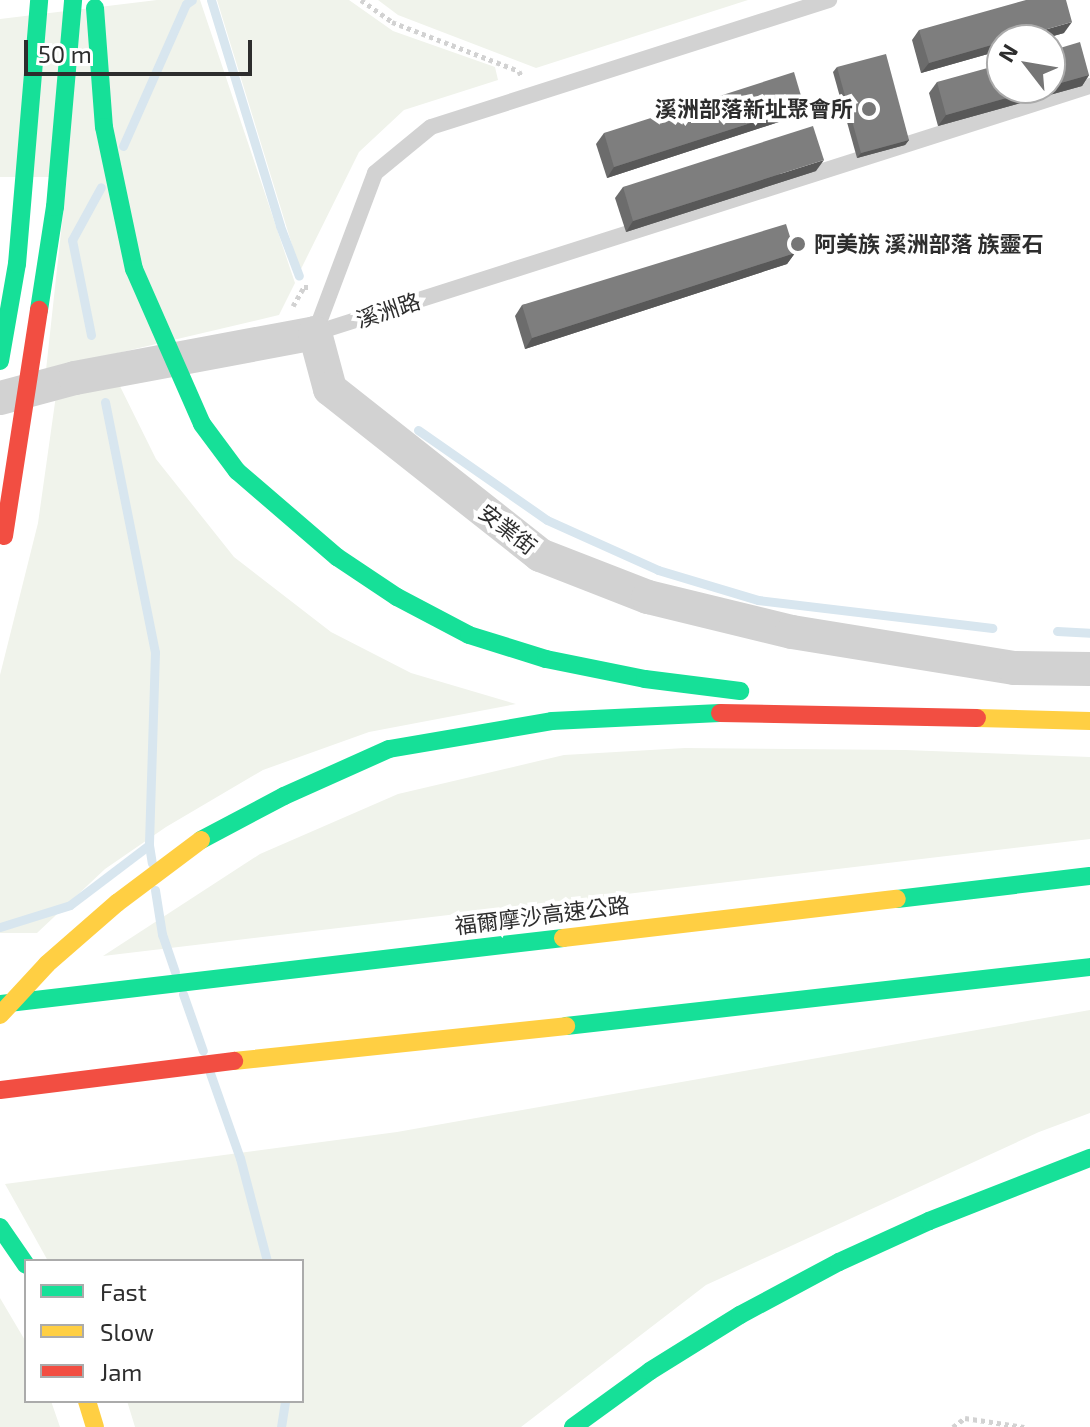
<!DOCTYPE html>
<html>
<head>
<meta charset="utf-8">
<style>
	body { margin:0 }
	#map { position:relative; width:1090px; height:1427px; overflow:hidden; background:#fff; font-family:"Exo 2","Noto Sans TC",sans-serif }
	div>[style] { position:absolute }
	.green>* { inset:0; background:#f0f3eb }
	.stream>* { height:9px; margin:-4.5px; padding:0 4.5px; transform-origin:4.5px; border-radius:4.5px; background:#d8e6ef }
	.path>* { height:5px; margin-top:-2.5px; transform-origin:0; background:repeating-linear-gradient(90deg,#d2d2d2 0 4px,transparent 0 8px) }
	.lane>* { height:16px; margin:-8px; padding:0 8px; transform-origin:8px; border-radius:8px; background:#d2d2d2 }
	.street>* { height:34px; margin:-17px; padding:0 17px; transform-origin:17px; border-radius:17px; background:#d2d2d2 }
	.fast>* { height:18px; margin:-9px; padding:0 9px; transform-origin:9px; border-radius:9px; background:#16e098 }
	.slow>* { height:18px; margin:-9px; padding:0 9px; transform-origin:9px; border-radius:9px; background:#ffcf43 }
	.jam>* { height:18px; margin:-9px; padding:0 9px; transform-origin:9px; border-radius:9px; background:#f24e42 }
	.fast-bridge>* { height:18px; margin:-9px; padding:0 9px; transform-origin:9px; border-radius:9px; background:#16e098 }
	.slow-bridge>* { height:18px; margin:-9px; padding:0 9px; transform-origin:9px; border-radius:9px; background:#ffcf43 }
	.jam-bridge>* { height:18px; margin:-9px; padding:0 9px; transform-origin:9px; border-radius:9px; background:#f24e42 }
	.wall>* { inset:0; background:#6c6c6c }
	.shaded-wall>* { inset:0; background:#585858 }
	.building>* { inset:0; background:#7e7e7e }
	.dots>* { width:22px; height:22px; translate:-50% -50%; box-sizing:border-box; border:4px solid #fff; border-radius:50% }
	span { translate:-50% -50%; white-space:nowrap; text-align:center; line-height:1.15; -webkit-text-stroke:8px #fff; paint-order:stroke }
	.poi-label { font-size:22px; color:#2d2d2d; font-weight:700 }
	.right { translate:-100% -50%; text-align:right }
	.left { translate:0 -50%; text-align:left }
	.street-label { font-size:22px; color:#2d2d2d }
	.legend { position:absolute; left:24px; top:1259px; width:280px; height:144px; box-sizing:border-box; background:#fff; border:2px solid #ababab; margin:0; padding:10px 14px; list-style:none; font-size:24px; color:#2d2d2d }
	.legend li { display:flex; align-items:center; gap:16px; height:40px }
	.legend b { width:40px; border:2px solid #ababab }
	.north { position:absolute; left:986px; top:24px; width:80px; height:80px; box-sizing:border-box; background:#fff; border:2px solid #ababab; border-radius:50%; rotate:301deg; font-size:22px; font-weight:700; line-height:32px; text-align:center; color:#2d2d2d }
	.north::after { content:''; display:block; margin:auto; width:28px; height:36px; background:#767676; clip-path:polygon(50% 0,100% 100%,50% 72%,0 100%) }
	.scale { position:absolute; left:24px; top:40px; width:228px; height:36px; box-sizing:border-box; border:4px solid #2d2d2d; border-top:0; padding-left:10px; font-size:24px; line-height:28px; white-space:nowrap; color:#2d2d2d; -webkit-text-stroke:6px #fff; paint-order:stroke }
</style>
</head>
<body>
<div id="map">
	<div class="green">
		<div style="clip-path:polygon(157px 0,200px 0,295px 283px,279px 315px,105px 356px,156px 459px,234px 557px,331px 632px,411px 673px,516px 704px,369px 732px,263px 770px,166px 827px,105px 869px,37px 933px,0 933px,0 675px,38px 523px,60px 367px,46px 370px,67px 177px,0 177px,0 19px)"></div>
		<div style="clip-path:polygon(217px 0,349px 0,393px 31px,495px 67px,498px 80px,404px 110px,359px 152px,300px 271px)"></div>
		<div style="clip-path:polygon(378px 0,748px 0,536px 68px,398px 15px)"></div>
		<div style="clip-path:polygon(685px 748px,905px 750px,1090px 757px,1090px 839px,103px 956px,260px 854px,398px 794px,564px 755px)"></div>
		<div style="clip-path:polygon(1090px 1010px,1090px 1113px,1039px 1132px,706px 1285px,521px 1427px,135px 1427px,127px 1401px,302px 1401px,302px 1261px,48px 1261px,5px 1184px,397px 1132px)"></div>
		<div style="clip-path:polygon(0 1298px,26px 1342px,26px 1401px,51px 1401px,60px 1427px,0 1427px)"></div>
	</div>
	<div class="stream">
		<div style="left:211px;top:0;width:236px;rotate:73deg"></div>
		<div style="left:280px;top:226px;width:53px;rotate:69.2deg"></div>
		<div style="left:123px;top:146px;width:155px;rotate:-66.1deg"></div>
		<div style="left:186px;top:4px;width:7px;rotate:-34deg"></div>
		<div style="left:91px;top:335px;width:97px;rotate:-101.3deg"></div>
		<div style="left:72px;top:240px;width:60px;rotate:-61.3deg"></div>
		<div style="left:105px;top:402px;width:255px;rotate:78.7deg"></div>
		<div style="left:155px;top:652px;width:193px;rotate:91.8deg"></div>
		<div style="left:149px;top:845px;width:18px;rotate:81deg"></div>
		<div style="left:418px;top:430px;width:157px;rotate:34.9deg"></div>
		<div style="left:547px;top:520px;width:122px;rotate:24.2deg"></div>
		<div style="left:658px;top:570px;width:104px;rotate:16.7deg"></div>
		<div style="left:758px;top:600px;width:236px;rotate:6.8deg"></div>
		<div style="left:1057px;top:631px;width:33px;rotate:3deg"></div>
		<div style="left:155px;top:890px;width:45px;rotate:81deg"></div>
		<div style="left:162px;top:934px;width:40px;rotate:71.1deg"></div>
		<div style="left:0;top:927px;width:73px;rotate:-17.4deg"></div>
		<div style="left:70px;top:905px;width:99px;rotate:-37.2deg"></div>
		<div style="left:183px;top:994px;width:60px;rotate:70.7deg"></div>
		<div style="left:210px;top:1073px;width:90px;rotate:70.6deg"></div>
		<div style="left:240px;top:1158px;width:106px;rotate:75.3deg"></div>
		<div style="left:281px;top:1427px;width:26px;rotate:-81deg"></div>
	</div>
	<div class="path">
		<div style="left:361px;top:0;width:38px;rotate:35deg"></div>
		<div style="left:392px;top:22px;width:136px;rotate:21.1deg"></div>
		<div style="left:519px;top:71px;width:5px;rotate:68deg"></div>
		<div style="left:293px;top:306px;width:22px;rotate:-60deg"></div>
		<div style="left:304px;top:287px;width:4px"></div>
		<div style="left:953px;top:1427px;width:15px;rotate:-37deg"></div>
		<div style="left:965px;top:1418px;width:60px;rotate:8.7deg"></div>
	</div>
	<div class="lane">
		<div style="left:315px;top:333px;width:813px;rotate:-17.68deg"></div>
		<div style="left:315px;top:333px;width:171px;rotate:-69.4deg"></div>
		<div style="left:375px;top:173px;width:72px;rotate:-39.4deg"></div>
		<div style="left:431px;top:127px;width:418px;rotate:-17.7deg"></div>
	</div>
	<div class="street">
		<div style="left:0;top:398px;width:78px;rotate:-14.9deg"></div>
		<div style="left:75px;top:378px;width:244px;rotate:-10.6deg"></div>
		<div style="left:315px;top:333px;width:58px;rotate:75deg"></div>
		<div style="left:330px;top:389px;width:268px;rotate:38.3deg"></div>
		<div style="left:540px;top:555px;width:116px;rotate:21.3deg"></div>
		<div style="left:648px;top:597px;width:148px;rotate:13.7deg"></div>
		<div style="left:792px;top:632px;width:225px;rotate:9.2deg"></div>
		<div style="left:1014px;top:668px;width:76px;rotate:0.8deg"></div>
	</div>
	<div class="fast">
		<div style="left:202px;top:424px;width:59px;rotate:53.3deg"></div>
		<div style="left:237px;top:471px;width:132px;rotate:40.7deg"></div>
		<div style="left:337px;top:557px;width:72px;rotate:33.7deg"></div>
		<div style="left:397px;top:597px;width:81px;rotate:27.8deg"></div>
		<div style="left:469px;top:635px;width:81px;rotate:17.3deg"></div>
		<div style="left:546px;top:659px;width:101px;rotate:11.4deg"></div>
		<div style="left:645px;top:679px;width:96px;rotate:7.2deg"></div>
		<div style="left:201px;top:840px;width:94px;rotate:-27.9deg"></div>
		<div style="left:284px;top:796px;width:115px;rotate:-24.1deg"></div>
		<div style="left:389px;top:749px;width:165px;rotate:-9.7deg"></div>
		<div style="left:552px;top:721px;width:168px;rotate:-2.7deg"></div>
		<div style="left:897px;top:899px;width:194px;rotate:-6.8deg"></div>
		<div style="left:0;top:1004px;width:567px;rotate:-6.69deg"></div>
		<div style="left:566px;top:1026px;width:527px;rotate:-6.42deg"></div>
		<div style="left:0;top:1227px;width:46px;rotate:55.6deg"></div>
		<div style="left:573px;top:1427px;width:95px;rotate:-36deg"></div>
		<div style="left:650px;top:1371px;width:106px;rotate:-31.9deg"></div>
		<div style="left:740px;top:1315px;width:112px;rotate:-28.2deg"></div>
		<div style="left:839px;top:1262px;width:99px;rotate:-24.5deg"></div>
		<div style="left:929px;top:1221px;width:173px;rotate:-21.4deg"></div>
	</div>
	<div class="slow">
		<div style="left:977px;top:718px;width:113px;rotate:1.5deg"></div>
		<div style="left:563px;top:938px;width:336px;rotate:-6.7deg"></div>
		<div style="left:234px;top:1061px;width:334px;rotate:-6deg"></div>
		<div style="left:87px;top:1401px;width:27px;rotate:73deg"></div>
	</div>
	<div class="jam">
		<div style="left:720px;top:713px;width:257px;rotate:1.1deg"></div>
		<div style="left:0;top:1090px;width:236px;rotate:-7.1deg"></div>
	</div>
	<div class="fast-bridge">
		<div style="left:95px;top:8px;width:119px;rotate:85.7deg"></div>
		<div style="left:104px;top:127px;width:145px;rotate:78.1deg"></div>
		<div style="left:134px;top:269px;width:169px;rotate:66.3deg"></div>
		<div style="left:39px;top:310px;width:104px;rotate:-81.2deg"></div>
		<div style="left:55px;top:207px;width:208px;rotate:-85deg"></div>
		<div style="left:0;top:361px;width:98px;rotate:-80.1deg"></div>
		<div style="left:17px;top:264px;width:265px;rotate:-85.2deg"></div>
	</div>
	<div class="slow-bridge">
		<div style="left:0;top:1015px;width:69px;rotate:-47.3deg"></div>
		<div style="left:47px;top:964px;width:93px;rotate:-41.1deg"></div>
		<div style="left:117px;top:903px;width:105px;rotate:-36.9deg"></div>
	</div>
	<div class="jam-bridge">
		<div style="left:4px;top:536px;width:229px;rotate:-81.2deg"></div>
	</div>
	<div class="wall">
		<div style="clip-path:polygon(919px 30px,1064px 33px,1039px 40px,1002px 40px,1002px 50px,921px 73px,912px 40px)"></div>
		<div style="clip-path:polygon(837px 67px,909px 140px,905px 145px,857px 158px,833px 72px)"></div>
		<div style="clip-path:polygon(1089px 75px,1082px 86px,938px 126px,929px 93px,937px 82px)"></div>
		<div style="clip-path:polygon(797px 116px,607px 178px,596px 144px,604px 133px)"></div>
		<div style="clip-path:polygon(816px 171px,626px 232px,615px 198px,623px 187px)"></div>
		<div style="clip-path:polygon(795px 253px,787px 264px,525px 349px,515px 316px,522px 305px)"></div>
	</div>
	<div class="shaded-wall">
		<div style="clip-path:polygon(1072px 22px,1064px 33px,1039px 40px,1009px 40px)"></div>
		<div style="clip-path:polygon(1002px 42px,1002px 50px,921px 73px,929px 63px)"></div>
		<div style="clip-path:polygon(1089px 75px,1082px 86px,938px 126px,946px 115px,1042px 88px,1050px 88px,1050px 86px)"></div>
		<div style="clip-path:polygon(804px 106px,797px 116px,607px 178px,614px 167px)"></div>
		<div style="clip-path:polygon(909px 140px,905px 145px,857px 158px,861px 153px)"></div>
		<div style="clip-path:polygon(824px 160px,816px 171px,626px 232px,633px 221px)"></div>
		<div style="clip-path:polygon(795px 253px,787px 264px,525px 349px,532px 338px)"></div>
	</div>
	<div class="building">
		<div style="clip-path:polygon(1026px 0,1066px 0,1072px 22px,1009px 40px,1002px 40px,1002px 42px,929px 63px,919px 30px)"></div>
		<div style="clip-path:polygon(1080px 42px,1089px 75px,1050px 86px,1050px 51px)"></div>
		<div style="clip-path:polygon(886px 54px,909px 140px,861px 153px,837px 67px)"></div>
		<div style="clip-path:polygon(1002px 64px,1002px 88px,1042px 88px,946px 115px,937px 82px)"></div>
		<div style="clip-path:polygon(794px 72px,804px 106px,614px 167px,604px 133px)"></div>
		<div style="clip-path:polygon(813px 126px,824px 160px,633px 221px,623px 187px)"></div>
		<div style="clip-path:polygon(786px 224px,795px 253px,532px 338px,522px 305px)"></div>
	</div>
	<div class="dots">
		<div style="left:869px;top:109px;background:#767676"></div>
		<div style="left:798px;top:244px;background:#767676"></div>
	</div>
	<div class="poi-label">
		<span class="right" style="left:853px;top:109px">溪洲部落新址聚會所</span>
		<span class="left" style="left:814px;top:244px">阿美族 溪洲部落 族靈石</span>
	</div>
	<div class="street-label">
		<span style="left:388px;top:310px;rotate:-18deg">溪洲路</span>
		<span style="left:508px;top:529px;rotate:38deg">安業街</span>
		<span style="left:542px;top:915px;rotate:-7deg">福爾摩沙高速公路</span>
	</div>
	<ul class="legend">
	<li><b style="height:10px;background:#16e098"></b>Fast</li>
	<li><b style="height:10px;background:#ffcf43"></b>Slow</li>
	<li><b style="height:10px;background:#f24e42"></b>Jam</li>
	</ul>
	<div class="north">N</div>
	<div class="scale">50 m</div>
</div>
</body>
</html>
